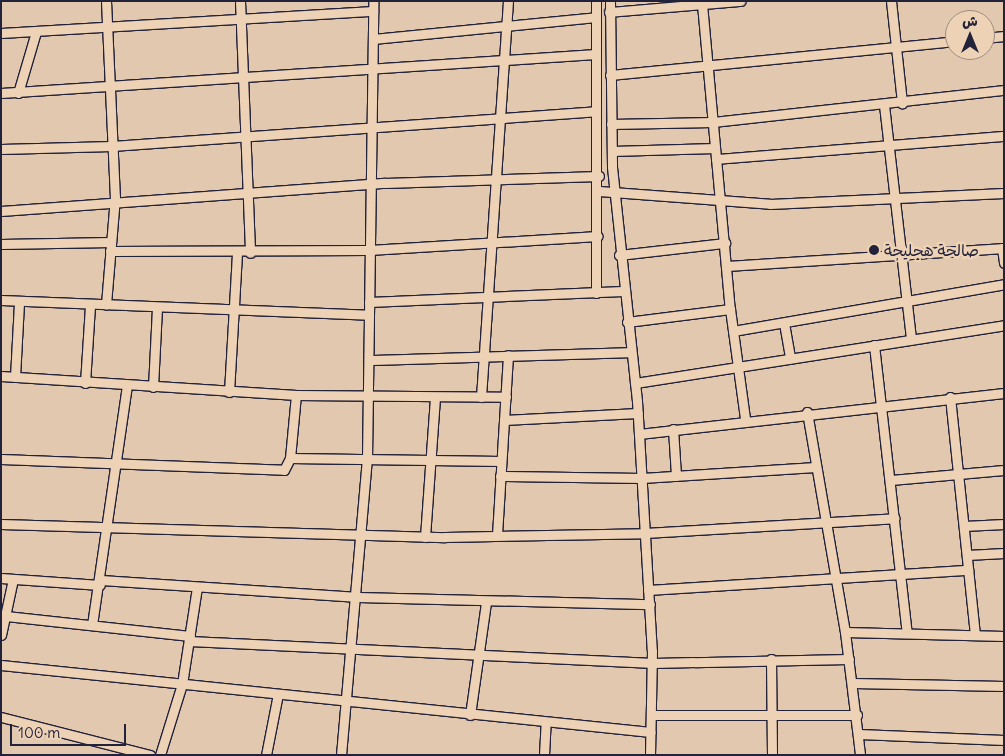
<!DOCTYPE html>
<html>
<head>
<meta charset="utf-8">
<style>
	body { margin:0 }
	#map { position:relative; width:1005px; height:756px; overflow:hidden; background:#e2c8ae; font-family:Delius,"Playpen Sans Arabic",sans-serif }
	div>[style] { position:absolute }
	.roads { filter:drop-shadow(1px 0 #22223b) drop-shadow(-1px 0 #22223b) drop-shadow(0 1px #22223b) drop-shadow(0 -1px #22223b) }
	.minor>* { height:9px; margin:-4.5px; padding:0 4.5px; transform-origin:4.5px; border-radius:4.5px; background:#eed2b5 }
	.dots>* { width:14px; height:14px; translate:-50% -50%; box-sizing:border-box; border:2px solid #eed2b5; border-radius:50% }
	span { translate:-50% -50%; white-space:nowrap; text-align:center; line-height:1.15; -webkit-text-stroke:5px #eed2b5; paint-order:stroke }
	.poi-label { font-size:16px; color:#22223b }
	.left { translate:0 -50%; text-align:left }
	.frame { position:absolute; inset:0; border:2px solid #22223b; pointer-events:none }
	.north { position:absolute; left:945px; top:10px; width:50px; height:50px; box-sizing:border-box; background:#eed2b5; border:1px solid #9c8c84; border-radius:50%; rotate:0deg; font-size:14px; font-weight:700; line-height:20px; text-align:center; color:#22223b }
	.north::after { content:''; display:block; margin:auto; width:18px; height:22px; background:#22223b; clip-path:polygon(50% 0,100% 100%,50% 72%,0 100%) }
	.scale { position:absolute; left:10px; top:724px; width:116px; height:22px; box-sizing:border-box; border:2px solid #22223b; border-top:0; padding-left:6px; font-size:15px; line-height:18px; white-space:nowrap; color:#22223b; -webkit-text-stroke:4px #eed2b5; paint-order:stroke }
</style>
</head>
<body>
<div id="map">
	<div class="roads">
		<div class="minor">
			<div style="left:106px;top:1px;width:196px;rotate:87.4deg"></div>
			<div style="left:115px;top:197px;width:108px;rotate:94.8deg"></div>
			<div style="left:240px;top:1px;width:252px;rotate:87.7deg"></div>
			<div style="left:596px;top:1px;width:292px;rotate:90deg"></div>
			<div style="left:610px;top:1px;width:166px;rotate:89.3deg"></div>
			<div style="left:612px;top:167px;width:235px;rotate:83.9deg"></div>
			<div style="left:637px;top:401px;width:250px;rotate:86.6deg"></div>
			<div style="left:652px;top:651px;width:104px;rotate:91.1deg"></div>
			<div style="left:891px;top:1px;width:103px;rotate:83.8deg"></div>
			<div style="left:702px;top:4px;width:306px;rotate:84.8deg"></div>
			<div style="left:730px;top:309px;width:111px;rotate:82.2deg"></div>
			<div style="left:609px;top:12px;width:132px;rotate:-4.8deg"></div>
			<div style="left:1px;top:33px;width:373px;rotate:-3.4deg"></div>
			<div style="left:985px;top:38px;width:19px;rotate:-6deg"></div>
			<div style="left:373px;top:39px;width:224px;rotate:-5.6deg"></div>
			<div style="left:610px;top:75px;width:347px;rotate:-5.6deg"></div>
			<div style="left:1px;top:93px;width:596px;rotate:-3.75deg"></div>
			<div style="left:18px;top:93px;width:64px;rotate:-73.6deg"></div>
			<div style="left:884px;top:105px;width:236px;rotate:83.4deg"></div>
			<div style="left:611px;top:124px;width:102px;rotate:-1.1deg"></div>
			<div style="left:713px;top:122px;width:293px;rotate:-6.3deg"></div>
			<div style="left:1px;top:149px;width:111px;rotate:-1.5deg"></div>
			<div style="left:112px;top:146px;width:485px;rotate:-4.1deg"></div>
			<div style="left:612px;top:151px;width:103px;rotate:-1.7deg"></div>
			<div style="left:716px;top:159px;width:289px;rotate:-4.6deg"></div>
			<div style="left:599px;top:191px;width:171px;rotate:4.3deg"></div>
			<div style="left:770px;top:204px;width:234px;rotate:-2.7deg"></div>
			<div style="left:1px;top:211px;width:385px;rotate:-4.2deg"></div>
			<div style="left:385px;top:183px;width:214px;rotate:-1.9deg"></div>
			<div style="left:1px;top:244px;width:110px;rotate:-1deg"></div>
			<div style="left:1002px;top:248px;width:15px;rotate:82deg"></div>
			<div style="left:110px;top:251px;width:259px;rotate:-0.2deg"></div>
			<div style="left:369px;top:250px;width:229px;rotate:-3.5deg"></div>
			<div style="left:619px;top:255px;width:107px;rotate:-6.5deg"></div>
			<div style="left:727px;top:266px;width:278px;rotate:-3.7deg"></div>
			<div style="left:1px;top:300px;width:368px;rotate:2.3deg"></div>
			<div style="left:369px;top:302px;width:254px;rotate:-2.5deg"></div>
			<div style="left:627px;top:322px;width:104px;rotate:-7.2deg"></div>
			<div style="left:784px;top:323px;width:36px;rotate:80deg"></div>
			<div style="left:733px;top:331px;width:275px;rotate:-9.8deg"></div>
			<div style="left:874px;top:345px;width:290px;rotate:83.5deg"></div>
			<div style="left:369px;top:360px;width:262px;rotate:-1.7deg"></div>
			<div style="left:1px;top:376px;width:296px;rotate:3.7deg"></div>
			<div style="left:296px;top:395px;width:210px;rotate:0.5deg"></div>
			<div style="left:15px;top:377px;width:75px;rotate:-86.9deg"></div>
			<div style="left:85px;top:383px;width:78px;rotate:-86.3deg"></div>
			<div style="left:635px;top:383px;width:374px;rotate:-8.9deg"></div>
			<div style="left:153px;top:387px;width:79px;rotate:-87.1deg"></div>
			<div style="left:229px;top:392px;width:140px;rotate:-86.7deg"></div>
			<div style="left:481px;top:397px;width:397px;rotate:-86.1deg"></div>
			<div style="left:950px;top:397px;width:239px;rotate:84deg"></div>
			<div style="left:807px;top:412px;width:223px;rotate:80.2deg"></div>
			<div style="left:845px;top:632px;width:124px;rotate:83deg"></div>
			<div style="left:504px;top:420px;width:134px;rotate:-3deg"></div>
			<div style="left:673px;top:429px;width:47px;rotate:86.3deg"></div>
			<div style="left:639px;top:434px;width:367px;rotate:-6.4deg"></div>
			<div style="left:290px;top:458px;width:211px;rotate:0.8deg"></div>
			<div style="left:1px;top:459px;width:283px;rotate:2.2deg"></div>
			<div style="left:284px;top:470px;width:13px;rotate:-63deg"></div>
			<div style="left:290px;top:458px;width:63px;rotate:-84.6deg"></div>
			<div style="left:500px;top:476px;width:142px;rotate:0.8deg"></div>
			<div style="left:642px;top:478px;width:174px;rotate:-3.6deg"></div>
			<div style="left:891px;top:480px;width:113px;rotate:-5.1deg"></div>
			<div style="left:1px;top:524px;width:444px;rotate:1.7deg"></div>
			<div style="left:445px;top:537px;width:200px;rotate:-1.1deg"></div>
			<div style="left:645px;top:533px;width:250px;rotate:-3.4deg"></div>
			<div style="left:964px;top:526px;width:40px;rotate:-2.9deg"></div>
			<div style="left:497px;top:535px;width:180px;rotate:-86.5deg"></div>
			<div style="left:425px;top:537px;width:139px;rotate:-85.9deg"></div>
			<div style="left:967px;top:555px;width:37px;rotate:-3deg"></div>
			<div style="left:1px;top:578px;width:99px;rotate:4deg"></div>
			<div style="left:101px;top:580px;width:258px;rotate:3.8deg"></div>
			<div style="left:358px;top:597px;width:292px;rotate:1.4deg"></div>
			<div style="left:648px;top:590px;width:321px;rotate:-3.6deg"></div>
			<div style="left:6px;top:616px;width:185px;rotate:6.2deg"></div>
			<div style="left:92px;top:625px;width:243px;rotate:-81.7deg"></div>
			<div style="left:845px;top:632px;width:159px;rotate:1.4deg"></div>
			<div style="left:1px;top:635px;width:57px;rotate:-77.9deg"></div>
			<div style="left:189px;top:641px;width:465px;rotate:2.7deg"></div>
			<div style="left:653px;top:663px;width:196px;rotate:-1.2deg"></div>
			<div style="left:771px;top:659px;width:96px;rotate:89.4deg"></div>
			<div style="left:1px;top:665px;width:653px;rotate:5.89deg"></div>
			<div style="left:853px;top:683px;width:151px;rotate:1.1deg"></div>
			<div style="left:470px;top:715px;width:114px;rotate:-81.9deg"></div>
			<div style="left:652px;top:715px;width:205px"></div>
			<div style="left:1px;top:717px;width:154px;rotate:14.3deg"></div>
			<div style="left:859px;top:734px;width:145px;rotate:2.4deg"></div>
			<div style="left:160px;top:755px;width:74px;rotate:-72.8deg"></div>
			<div style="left:182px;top:684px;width:98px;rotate:-81.2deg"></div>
			<div style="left:266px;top:755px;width:62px;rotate:-78.9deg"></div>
			<div style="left:341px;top:755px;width:297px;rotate:-85deg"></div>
			<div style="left:367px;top:459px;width:458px;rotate:-89.2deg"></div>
			<div style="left:544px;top:755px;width:33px;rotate:-87deg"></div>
		</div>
	</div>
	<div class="dots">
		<div style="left:874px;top:250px;background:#22223b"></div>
	</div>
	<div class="poi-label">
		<span class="left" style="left:884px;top:250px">صالحة هجليجة</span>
	</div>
	<div class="frame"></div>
	<div class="north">ش</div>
	<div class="scale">100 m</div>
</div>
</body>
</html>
